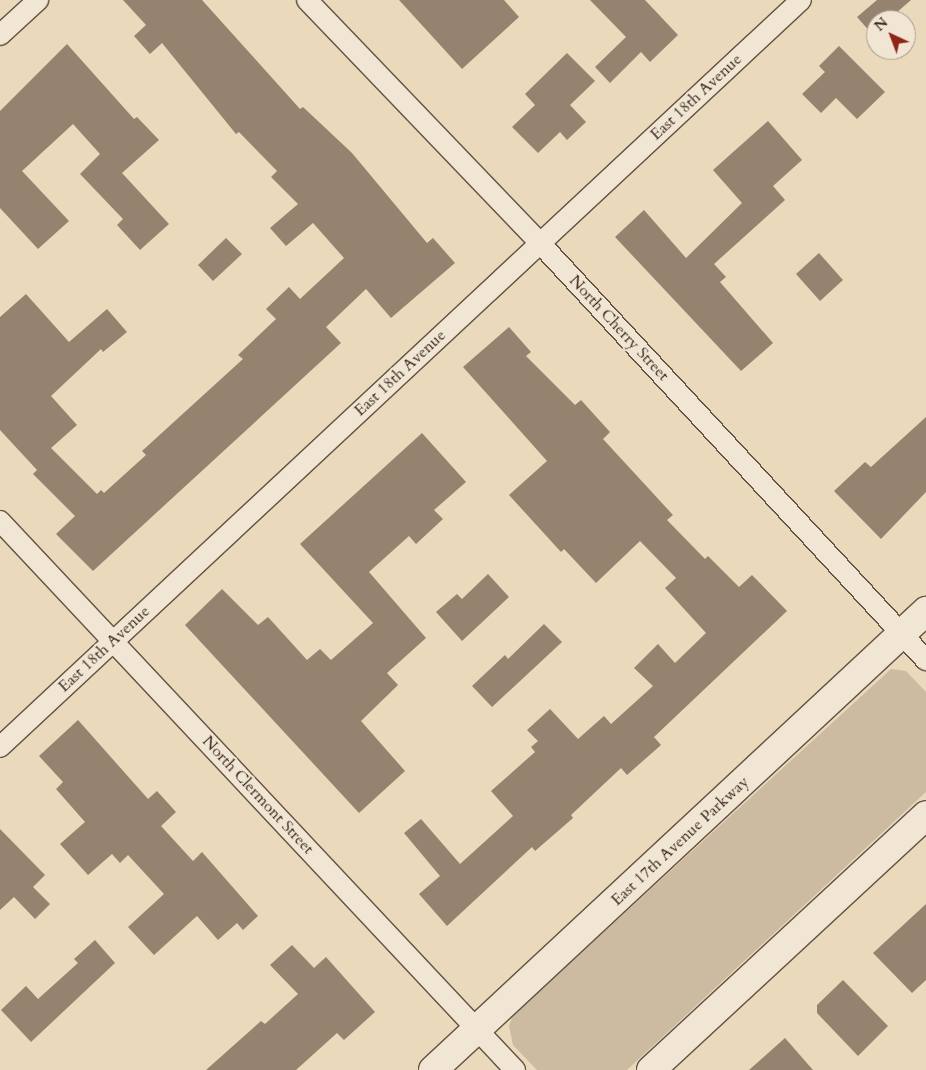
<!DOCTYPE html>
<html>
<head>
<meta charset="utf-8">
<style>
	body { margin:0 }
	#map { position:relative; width:926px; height:1070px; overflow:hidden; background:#ead9bb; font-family:Cardo,serif }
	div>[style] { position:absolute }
	.green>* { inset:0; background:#ccbba0 }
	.building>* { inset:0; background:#95836f }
	.roads { filter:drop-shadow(1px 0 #645344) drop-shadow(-1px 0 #645344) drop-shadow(0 1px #645344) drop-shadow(0 -1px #645344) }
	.minor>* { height:20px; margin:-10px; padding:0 10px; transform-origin:10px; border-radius:10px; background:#f1e6d3 }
	.secondary>* { height:28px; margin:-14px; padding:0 14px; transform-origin:14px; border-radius:14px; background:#f1e6d3 }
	span { translate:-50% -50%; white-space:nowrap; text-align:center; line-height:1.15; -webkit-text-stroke:4px #f1e6d3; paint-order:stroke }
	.street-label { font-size:16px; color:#38261c }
	.north { position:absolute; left:866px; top:10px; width:50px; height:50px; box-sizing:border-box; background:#f1e6d3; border:1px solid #a7998a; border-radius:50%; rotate:317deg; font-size:14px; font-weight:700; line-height:20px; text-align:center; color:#38261c }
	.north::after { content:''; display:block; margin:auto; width:18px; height:22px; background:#8f2418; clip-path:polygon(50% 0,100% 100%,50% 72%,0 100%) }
</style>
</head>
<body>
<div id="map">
	<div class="green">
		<div style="clip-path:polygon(891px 669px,906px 671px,926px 692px,926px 792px,627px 1070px,537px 1070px,513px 1045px,509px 1026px,513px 1015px)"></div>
	</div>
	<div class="building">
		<div style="clip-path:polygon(123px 0,202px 0,300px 109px,303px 107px,352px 153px,427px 243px,433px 238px,455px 263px,391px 318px,366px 289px,326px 327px,341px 343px,93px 571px,56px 534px,75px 516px,33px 474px,37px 470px,0 430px,0 317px,26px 294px,69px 342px,107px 309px,127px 332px,103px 352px,101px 349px,51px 396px,77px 425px,51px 448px,97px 494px,101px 490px,104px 493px,146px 455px,142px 451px,243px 359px,238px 355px,276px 319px,266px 309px,289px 287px,300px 299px,344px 258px,313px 223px,286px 246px,270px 228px,298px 204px,271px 177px,277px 171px,239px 132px,236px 134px,162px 43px,150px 54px,134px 36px,146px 25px)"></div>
		<div style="clip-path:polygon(399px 0,504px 0,519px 17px,462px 69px)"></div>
		<div style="clip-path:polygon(590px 0,645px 0,678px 35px,650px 62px,641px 52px,610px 83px,595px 67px,626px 37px)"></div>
		<div style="clip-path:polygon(877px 0,911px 0,888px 20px,876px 20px,872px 34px,857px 17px)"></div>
		<div style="clip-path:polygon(67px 44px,134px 119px,137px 117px,159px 140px,122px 173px,169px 224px,140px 250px,117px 225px,123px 219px,80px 174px,100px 154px,73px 124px,22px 171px,69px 221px,38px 249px,0 208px,0 111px)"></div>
		<div style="clip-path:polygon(839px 46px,885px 92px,857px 119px,836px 98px,821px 113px,802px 94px,825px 72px,819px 66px)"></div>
		<div style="clip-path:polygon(567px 53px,595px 81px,570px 105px,586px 122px,567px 140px,560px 132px,538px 153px,512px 127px,535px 105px,525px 94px)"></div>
		<div style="clip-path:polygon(768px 121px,802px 160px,773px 186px,785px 200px,714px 264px,726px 277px,720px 282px,773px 343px,741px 371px,615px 237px,644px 210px,686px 258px,742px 203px,713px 170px)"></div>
		<div style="clip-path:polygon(226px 238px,242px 254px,213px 281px,198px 265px)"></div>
		<div style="clip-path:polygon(819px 253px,843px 280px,820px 301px,796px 274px)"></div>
		<div style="clip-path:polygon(509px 327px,531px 352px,526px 356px,575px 405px,581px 400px,610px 432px,603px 439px,673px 515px,667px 520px,705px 559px,708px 556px,739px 587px,752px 575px,787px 611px,654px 737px,661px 745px,627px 775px,621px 768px,571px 815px,573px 818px,535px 851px,532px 847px,447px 926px,419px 894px,440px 876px,404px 833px,421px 819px,460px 864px,513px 816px,491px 791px,535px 752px,531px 747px,538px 741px,527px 730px,550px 709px,578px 739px,604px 716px,611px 724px,653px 686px,634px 668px,658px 644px,675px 663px,706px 633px,665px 588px,676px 578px,640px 541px,596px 583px,564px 549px,561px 552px,509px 495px,547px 461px,463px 367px)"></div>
		<div style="clip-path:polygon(926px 417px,926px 492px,881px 539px,834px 491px,865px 462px,871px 467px)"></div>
		<div style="clip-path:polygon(422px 433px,466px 482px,434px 510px,443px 519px,416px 544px,409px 536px,369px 572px,426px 638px,387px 673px,398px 685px,361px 721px,405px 771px,359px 813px,185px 625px,222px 589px,258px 625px,268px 617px,307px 660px,320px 649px,331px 660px,373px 623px,300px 544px)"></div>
		<div style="clip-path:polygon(488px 574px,509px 597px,462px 641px,436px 612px,457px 594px,462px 599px)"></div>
		<div style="clip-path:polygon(544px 624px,562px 642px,492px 707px,472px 686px,505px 655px,508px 659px)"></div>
		<div style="clip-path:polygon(78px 720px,148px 799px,157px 791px,176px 812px,161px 826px,193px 861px,202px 852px,258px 916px,243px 930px,237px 923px,218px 940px,197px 916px,154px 955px,128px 927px,164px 894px,128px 855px,120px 863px,112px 854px,88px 875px,60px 844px,85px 822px,56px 789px,63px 782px,39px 756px)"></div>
		<div style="clip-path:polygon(0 829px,45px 875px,33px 887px,50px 904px,35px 919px,14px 897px,0 910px)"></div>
		<div style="clip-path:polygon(926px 904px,926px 980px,912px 993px,873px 953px)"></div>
		<div style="clip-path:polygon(95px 940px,115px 963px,31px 1042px,1px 1010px,26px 986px,38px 999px,78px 963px,74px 959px)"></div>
		<div style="clip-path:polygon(292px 945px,314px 968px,326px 957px,375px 1012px,344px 1040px,337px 1033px,296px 1070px,206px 1070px,261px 1021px,265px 1024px,298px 994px,270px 965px)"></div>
		<div style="clip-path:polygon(843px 980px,888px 1026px,858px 1056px,817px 1013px,817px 1005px)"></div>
		<div style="clip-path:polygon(785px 1038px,813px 1070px,749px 1070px)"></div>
	</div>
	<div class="roads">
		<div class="minor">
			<div style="left:307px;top:0;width:335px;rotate:46.2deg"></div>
			<div style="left:539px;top:242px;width:570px;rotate:47.21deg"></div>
			<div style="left:0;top:35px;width:52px;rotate:-42.6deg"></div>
			<div style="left:0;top:521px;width:753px;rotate:46.83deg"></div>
			<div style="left:0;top:747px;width:1095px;rotate:-43deg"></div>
		</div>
		<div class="secondary">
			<div style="left:433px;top:1070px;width:674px;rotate:-42.95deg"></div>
			<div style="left:651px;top:1070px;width:375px;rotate:-42.8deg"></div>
		</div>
	</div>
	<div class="street-label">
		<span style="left:696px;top:97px;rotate:-43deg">East 18th Avenue</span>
		<span style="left:619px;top:328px;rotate:47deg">North Cherry Street</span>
		<span style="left:400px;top:373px;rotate:-43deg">East 18th Avenue</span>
		<span style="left:104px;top:649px;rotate:-43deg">East 18th Avenue</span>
		<span style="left:258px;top:795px;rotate:47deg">North Clermont Street</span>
		<span style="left:680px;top:841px;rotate:-43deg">East 17th Avenue Parkway</span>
	</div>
	<div class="north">N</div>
</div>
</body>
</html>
